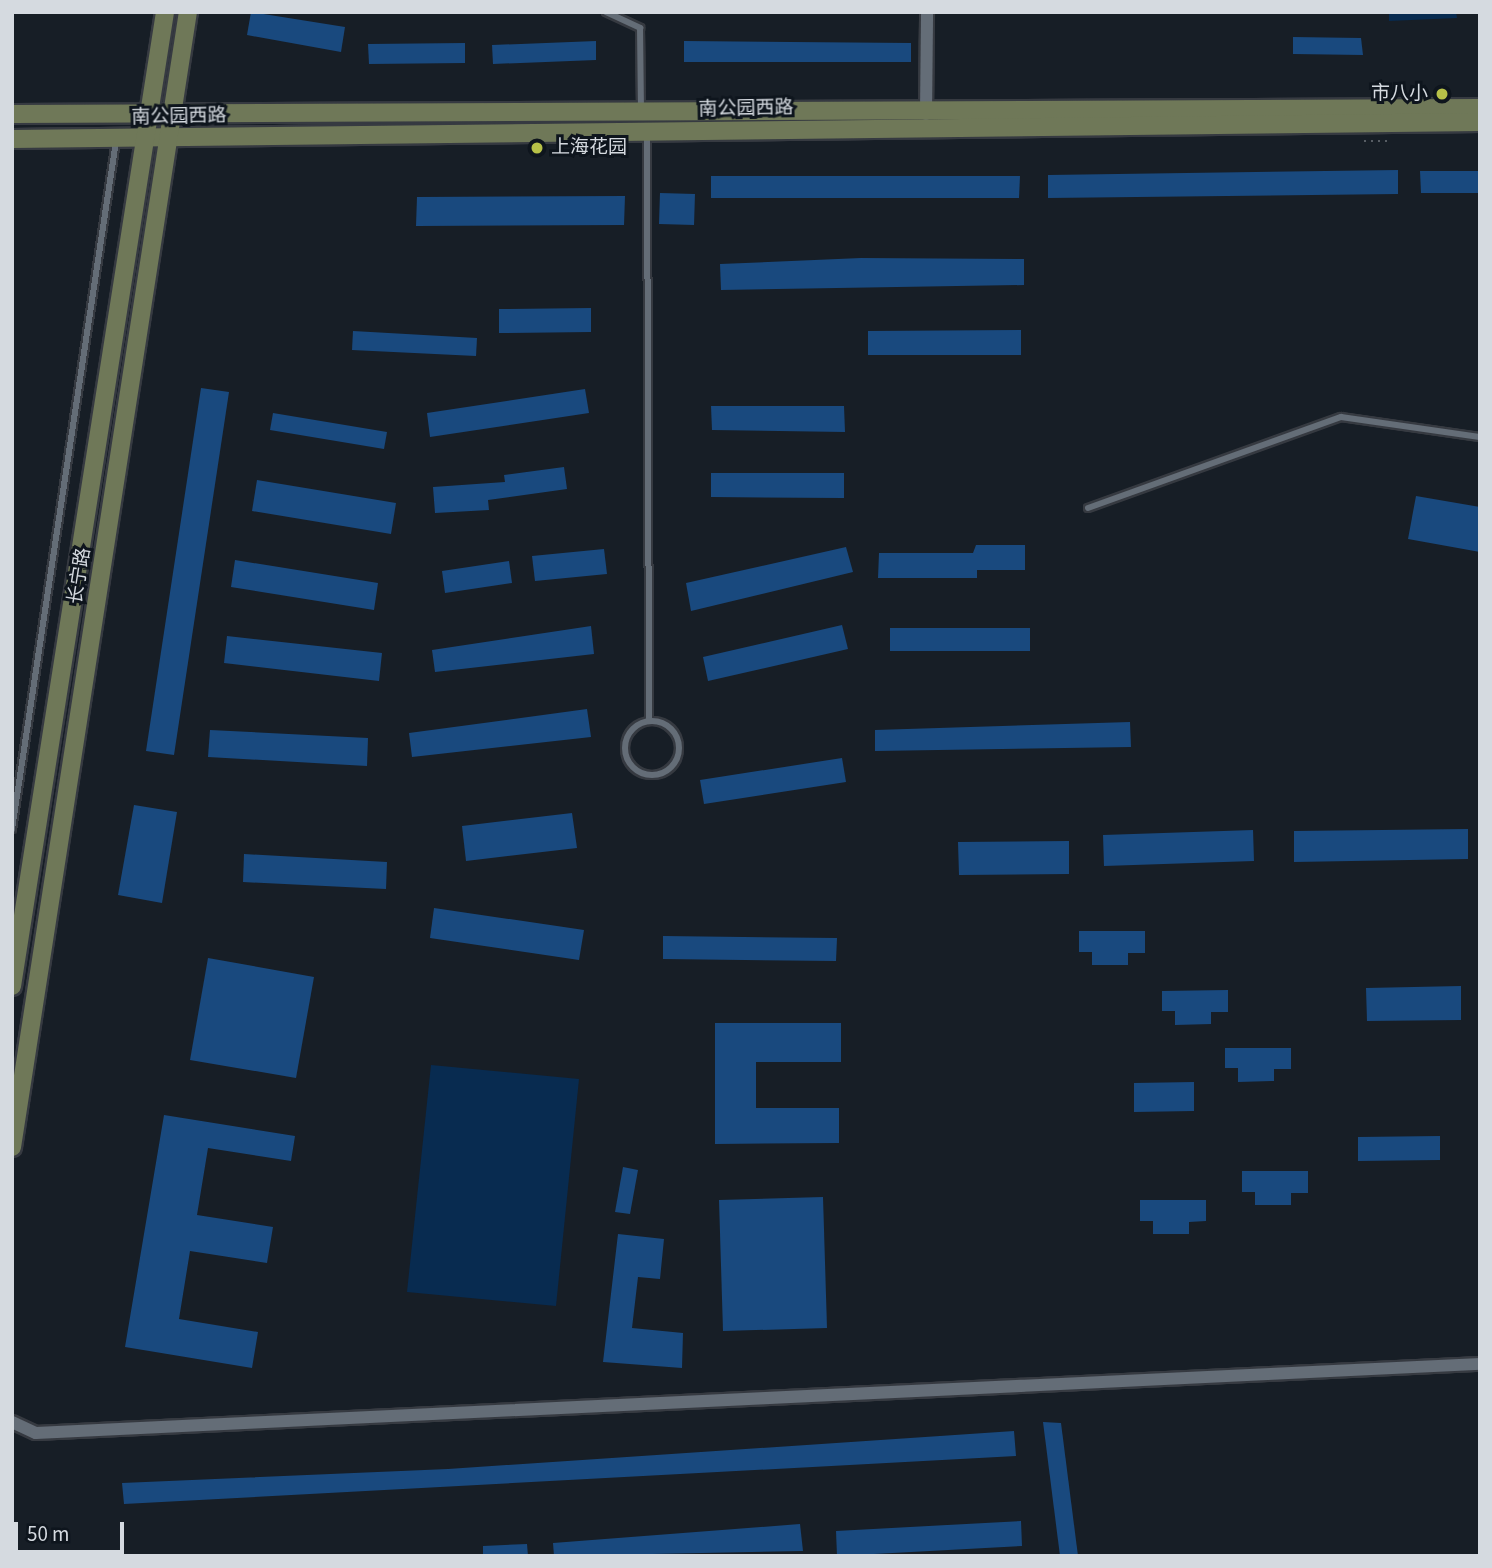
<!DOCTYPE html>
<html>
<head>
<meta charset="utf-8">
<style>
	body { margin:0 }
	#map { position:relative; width:1492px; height:1568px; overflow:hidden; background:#171e26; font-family:"Source Sans 3","Noto Sans SC",sans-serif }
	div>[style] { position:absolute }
	.green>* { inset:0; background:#082b50 }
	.building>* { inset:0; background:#19497e }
	.path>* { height:2.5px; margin-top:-1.25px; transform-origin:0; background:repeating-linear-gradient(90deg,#575d64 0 2px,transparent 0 7px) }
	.roads { filter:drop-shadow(2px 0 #363a41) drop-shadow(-2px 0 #363a41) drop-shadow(0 2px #363a41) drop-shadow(0 -2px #363a41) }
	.lane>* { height:6px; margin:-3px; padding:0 3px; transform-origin:3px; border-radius:3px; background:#646d77 }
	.lane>.ring { margin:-3px; padding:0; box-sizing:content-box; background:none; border:6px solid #646d77; border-radius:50% }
	.street>* { height:12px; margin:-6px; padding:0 6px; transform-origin:6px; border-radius:6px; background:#646d77 }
	.secondary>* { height:18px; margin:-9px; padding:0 9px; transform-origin:9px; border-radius:9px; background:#6f7858 }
	.dots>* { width:19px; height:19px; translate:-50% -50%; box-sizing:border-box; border:4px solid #0e151d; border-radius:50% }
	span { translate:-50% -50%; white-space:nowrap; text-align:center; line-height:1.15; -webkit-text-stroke:6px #0e151d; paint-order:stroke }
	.poi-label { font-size:19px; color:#d5dae0 }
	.right { translate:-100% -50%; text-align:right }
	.left { translate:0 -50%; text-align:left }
	.street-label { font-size:19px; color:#d5dae0 }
	.frame { position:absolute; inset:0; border:14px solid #d5dae0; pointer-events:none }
	.scale { position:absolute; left:14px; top:1522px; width:110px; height:32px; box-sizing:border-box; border:4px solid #d5dae0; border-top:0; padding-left:9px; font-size:21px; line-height:24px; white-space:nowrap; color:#d5dae0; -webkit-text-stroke:5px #0e151d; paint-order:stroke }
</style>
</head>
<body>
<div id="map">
	<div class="green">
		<div style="clip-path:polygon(1389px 12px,1456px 12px,1457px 18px,1389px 21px)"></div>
		<div style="clip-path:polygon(431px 1065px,579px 1079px,556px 1306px,407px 1292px)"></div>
	</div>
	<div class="building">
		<div style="clip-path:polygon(251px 12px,345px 27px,341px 52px,247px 35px)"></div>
		<div style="clip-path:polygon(1293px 37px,1361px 38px,1363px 55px,1293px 54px)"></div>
		<div style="clip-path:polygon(596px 41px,596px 60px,493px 64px,492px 45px)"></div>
		<div style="clip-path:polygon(684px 41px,911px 43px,911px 62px,684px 62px)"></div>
		<div style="clip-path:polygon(465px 43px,465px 63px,369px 64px,368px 44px)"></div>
		<div style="clip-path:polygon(1398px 170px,1398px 194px,1048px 198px,1048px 175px)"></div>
		<div style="clip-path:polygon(1420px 171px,1480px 171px,1480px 193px,1421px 193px)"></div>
		<div style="clip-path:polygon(711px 176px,1020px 176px,1019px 198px,711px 198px)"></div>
		<div style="clip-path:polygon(660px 193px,695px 194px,694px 225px,659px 224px)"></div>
		<div style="clip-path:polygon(625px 196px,624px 225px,416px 226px,417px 197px)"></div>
		<div style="clip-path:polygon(861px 258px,1024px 259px,1024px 285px,721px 290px,720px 264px)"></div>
		<div style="clip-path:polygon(591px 308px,591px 332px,499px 333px,499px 309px)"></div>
		<div style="clip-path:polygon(1021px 330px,1021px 355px,868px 355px,868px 331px)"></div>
		<div style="clip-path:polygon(353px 331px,477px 338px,476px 356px,352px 350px)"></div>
		<div style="clip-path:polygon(201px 388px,229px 392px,174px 755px,146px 751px)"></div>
		<div style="clip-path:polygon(585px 389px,589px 413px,430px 437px,427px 413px)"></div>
		<div style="clip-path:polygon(711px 406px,844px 406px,845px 432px,712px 430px)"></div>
		<div style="clip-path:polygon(273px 413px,387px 432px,384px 449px,270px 430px)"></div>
		<div style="clip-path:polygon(564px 467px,567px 489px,488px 500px,489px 510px,435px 513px,433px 487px,505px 482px,504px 475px)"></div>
		<div style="clip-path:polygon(711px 473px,844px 473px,844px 498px,711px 497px)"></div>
		<div style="clip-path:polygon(257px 480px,396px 503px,391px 534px,252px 511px)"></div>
		<div style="clip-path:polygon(1416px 496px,1480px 507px,1480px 552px,1408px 539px)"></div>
		<div style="clip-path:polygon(976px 545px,1025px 545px,1025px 570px,977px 570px,977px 578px,878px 578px,879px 553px,973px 553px)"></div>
		<div style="clip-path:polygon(846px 547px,853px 572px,691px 611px,686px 583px)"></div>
		<div style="clip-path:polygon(604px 549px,607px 574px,535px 581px,532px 556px)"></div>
		<div style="clip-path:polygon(235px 560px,378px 583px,374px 610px,231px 587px)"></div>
		<div style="clip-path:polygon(509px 561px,512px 583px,445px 593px,442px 571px)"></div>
		<div style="clip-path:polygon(842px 625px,848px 649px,708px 681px,703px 657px)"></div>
		<div style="clip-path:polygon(591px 626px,594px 654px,435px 672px,432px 650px)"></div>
		<div style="clip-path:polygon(890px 628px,1030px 628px,1030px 651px,890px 651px)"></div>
		<div style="clip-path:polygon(227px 636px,382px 653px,379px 681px,224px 663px)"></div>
		<div style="clip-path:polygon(587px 709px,591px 737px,412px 757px,409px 733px)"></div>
		<div style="clip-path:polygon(1130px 722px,1131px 747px,875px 751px,875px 730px)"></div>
		<div style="clip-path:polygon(210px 730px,368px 738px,367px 766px,208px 757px)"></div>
		<div style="clip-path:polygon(842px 758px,846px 782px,704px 804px,700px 780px)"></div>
		<div style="clip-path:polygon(134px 805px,177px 812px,162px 903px,118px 895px)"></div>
		<div style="clip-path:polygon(572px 813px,577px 848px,466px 861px,462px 826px)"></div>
		<div style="clip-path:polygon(1468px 829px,1468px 859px,1294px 862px,1294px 831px)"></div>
		<div style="clip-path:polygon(1253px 830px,1254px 861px,1104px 866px,1103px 835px)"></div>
		<div style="clip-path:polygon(1069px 841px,1069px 874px,959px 875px,958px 842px)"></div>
		<div style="clip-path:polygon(244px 854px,387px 862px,386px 889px,243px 882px)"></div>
		<div style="clip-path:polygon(434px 908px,584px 930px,579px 960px,430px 938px)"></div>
		<div style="clip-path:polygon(1079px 931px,1145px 931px,1145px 953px,1128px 953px,1128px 965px,1092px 965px,1092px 952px,1079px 952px)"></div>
		<div style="clip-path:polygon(663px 936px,837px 938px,836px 961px,663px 959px)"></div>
		<div style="clip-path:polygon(208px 958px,314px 977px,296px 1078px,190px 1060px)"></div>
		<div style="clip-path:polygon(1461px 986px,1461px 1020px,1367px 1021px,1366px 988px)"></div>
		<div style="clip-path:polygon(1228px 990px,1228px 1012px,1211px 1012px,1211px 1024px,1175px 1025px,1175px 1011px,1162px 1011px,1162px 991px)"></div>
		<div style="clip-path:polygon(715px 1023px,841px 1023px,841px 1062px,756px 1062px,756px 1108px,839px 1108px,839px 1143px,715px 1144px)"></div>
		<div style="clip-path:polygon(1225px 1048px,1291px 1048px,1291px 1069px,1274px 1069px,1274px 1081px,1238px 1082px,1238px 1068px,1225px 1068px)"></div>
		<div style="clip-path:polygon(1194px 1082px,1194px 1111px,1134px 1112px,1134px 1083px)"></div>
		<div style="clip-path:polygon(164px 1115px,295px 1136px,291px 1161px,208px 1148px,197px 1215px,273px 1227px,267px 1263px,190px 1251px,179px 1319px,258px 1332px,252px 1368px,125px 1347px)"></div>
		<div style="clip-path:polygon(1440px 1136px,1440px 1160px,1358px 1161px,1358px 1137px)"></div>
		<div style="clip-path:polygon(623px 1167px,638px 1170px,630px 1214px,615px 1212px)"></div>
		<div style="clip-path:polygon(1242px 1171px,1308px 1171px,1308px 1193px,1291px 1193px,1291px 1205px,1255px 1205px,1255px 1192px,1242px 1192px)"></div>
		<div style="clip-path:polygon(823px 1197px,827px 1328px,723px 1331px,719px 1200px)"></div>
		<div style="clip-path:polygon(1140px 1200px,1206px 1200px,1206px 1221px,1189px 1222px,1189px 1234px,1153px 1234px,1153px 1221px,1140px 1221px)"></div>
		<div style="clip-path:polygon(618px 1234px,664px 1239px,660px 1279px,638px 1277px,632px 1328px,683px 1333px,682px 1368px,603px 1362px)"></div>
		<div style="clip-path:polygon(1043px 1422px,1061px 1423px,1078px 1556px,1060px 1556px)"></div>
		<div style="clip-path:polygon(1014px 1431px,1016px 1456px,124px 1504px,122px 1483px,448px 1469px)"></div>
		<div style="clip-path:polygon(1021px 1521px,1022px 1546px,837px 1556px,836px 1531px)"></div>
		<div style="clip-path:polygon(800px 1524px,803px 1551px,554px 1556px,553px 1543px)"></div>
		<div style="clip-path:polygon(527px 1544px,528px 1556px,483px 1556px,483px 1546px)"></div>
	</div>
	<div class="path">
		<div style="left:1364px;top:141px;width:24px"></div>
	</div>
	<div class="roads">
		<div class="lane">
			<div style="left:606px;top:12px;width:38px;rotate:25deg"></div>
			<div style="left:640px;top:28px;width:81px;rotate:89.3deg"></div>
			<div style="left:647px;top:133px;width:586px;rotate:89.8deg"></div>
			<div style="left:1088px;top:508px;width:269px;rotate:-19.8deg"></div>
			<div style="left:1341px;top:417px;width:140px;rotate:8.2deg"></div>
			<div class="ring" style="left:625px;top:721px;width:48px;height:48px"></div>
			<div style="left:12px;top:829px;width:696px;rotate:-81.4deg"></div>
		</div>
		<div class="street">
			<div style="left:926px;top:114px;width:102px;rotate:-89.4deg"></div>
			<div style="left:12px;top:1422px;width:26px;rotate:25deg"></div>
			<div style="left:36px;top:1433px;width:1446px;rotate:-2.74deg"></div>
		</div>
		<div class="secondary">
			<div style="left:12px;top:114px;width:1468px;rotate:-0.23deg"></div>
			<div style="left:12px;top:139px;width:1468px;rotate:-0.66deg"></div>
			<div style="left:12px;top:986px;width:986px;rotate:-81.07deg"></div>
			<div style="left:12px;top:1147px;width:1149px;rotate:-81.19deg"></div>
		</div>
	</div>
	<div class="dots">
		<div style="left:1442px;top:94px;background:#b7c148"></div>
		<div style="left:537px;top:148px;background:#b7c148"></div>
	</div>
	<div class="poi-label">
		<span class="right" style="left:1428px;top:94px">市八小</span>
		<span class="left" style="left:551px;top:148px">上海花园</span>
	</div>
	<div class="street-label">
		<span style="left:746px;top:109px;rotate:-1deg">南公园西路</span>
		<span style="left:179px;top:117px;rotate:-1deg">南公园西路</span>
		<span style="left:80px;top:576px;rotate:-81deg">长宁路</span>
	</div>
	<div class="frame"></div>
	<div class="scale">50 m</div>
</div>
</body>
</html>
